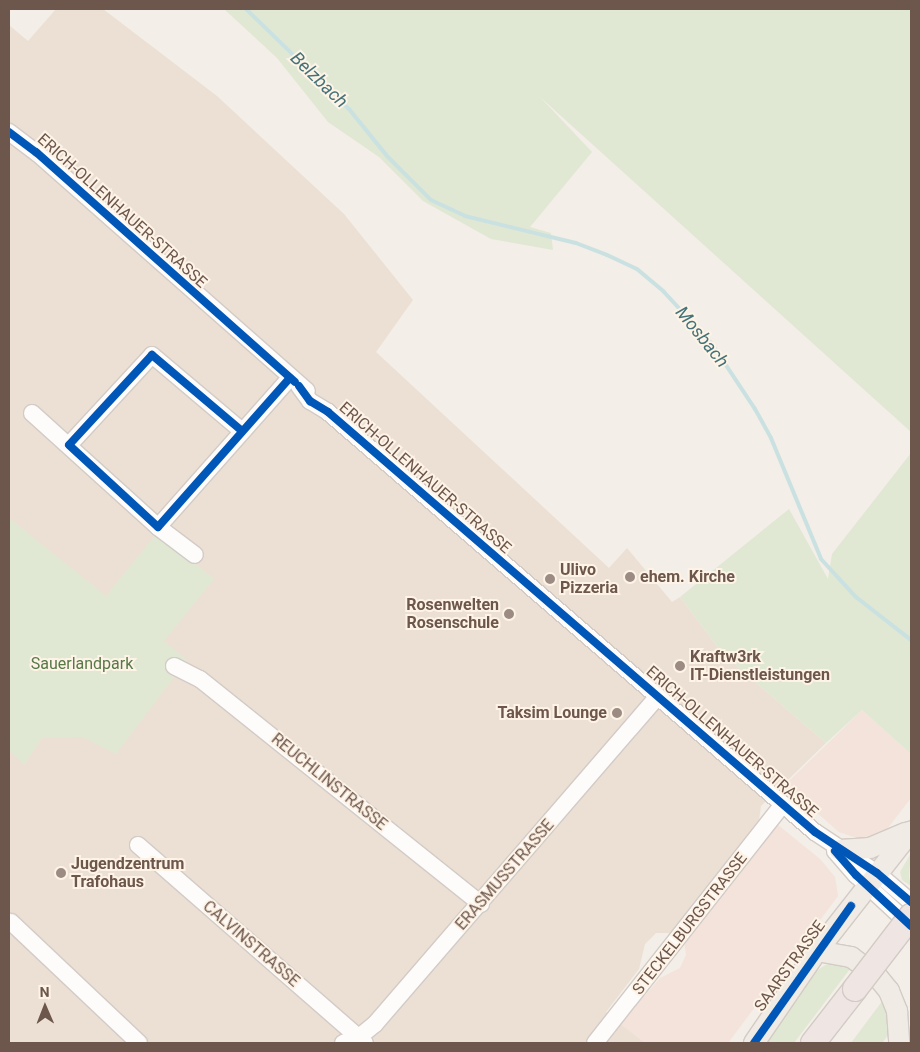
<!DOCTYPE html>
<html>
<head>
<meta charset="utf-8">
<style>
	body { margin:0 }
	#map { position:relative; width:920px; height:1052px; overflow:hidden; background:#f3eee7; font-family:Roboto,sans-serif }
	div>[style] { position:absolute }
	.residential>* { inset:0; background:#ece0d4 }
	.commercial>* { inset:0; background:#f3e3db }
	.green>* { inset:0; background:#e0e8d3 }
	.stream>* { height:4px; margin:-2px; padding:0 2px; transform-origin:2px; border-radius:2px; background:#cae1e2 }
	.roads { filter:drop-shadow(1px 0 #d2cbc6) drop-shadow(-1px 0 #d2cbc6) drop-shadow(0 1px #d2cbc6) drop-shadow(0 -1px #d2cbc6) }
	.minor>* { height:16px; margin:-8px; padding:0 8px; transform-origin:8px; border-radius:8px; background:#fdfcfb }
	.major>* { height:20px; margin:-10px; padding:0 10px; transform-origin:10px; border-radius:10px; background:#f0ebe4 }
	.highway>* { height:24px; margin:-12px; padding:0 12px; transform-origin:12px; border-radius:12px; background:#efe6e3 }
	.bridges { filter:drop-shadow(1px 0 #d3cac5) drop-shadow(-1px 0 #d3cac5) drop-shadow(0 1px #d3cac5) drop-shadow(0 -1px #d3cac5) }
	.highway-bridge>* { height:24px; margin:-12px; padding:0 12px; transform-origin:12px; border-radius:12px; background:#efe6e3 }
	.cycleway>* { height:8px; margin:-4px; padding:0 4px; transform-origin:4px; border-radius:4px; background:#0057b8 }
	.dots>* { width:14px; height:14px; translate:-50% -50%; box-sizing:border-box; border:2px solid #fdf3e6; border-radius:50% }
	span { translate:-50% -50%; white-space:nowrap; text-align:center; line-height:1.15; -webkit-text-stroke:4px #fdf3e6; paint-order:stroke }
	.street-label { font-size:16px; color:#6d564b }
	.poi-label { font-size:16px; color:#6d564b; font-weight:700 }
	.left { translate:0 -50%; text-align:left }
	.right { translate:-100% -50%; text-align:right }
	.park-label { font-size:16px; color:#577847 }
	.water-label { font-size:18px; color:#447278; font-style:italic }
	.frame { position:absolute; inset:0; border:10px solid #6d564b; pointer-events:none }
	.north { position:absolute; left:20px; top:982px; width:50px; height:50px; -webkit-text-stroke:4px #fdf3e6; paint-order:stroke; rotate:359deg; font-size:14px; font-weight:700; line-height:20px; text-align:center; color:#6d564b }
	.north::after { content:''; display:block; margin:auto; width:18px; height:22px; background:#6d564b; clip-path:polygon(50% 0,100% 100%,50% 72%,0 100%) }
</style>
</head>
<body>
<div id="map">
	<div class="residential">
		<div style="clip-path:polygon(56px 9px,103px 9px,217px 96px,344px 214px,413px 300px,376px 352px,609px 568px,627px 548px,672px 602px,680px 597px,723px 654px,826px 743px,761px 806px,759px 820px,676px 933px,656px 933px,645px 944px,639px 969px,606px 1012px,646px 1043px,9px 1043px,9px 25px,28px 41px)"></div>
	</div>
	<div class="commercial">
		<div style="clip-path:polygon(862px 710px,911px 754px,911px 798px,884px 833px,865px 841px,839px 832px,785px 785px)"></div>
		<div style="clip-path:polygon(778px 825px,820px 859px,835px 877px,838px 896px,728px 1043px,645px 1043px,620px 1024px,660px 978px,680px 968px,686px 955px,684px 939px)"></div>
	</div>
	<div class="green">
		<div style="clip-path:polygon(224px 9px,911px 9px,911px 432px,540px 97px,592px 152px,530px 227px,551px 233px,553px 250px,491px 239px,423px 201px,379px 157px,328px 122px,277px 58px)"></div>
		<div style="clip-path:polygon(911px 453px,911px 754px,862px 710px,826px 743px,723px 654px,680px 597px,789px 509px,828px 579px,832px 554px)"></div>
		<div style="clip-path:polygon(9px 518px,106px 596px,157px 533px,214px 579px,164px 641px,187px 660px,116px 754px,83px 737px,42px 738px,24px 765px,9px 749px)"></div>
		<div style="clip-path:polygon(911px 853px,909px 876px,911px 886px,902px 880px,900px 872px)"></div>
		<div style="clip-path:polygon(830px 962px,850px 969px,794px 1043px,766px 1043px,813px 973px)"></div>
		<div style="clip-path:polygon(886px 996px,890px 1027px,886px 1038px,882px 1043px,851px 1043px)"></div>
	</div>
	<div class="stream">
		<div style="left:246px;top:9px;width:144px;rotate:44.2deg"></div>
		<div style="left:349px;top:109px;width:60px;rotate:51deg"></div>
		<div style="left:387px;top:156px;width:62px;rotate:45deg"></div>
		<div style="left:431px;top:200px;width:38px;rotate:25deg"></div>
		<div style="left:465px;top:216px;width:114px;rotate:13.7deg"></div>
		<div style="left:576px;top:243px;width:33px;rotate:21deg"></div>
		<div style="left:607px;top:255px;width:33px;rotate:25deg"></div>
		<div style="left:637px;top:269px;width:35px;rotate:40deg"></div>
		<div style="left:664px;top:292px;width:71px;rotate:47.3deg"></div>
		<div style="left:712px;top:344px;width:78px;rotate:56.5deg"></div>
		<div style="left:755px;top:409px;width:33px;rotate:61deg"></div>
		<div style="left:771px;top:438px;width:131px;rotate:67.5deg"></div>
		<div style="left:821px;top:559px;width:52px;rotate:47.4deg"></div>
		<div style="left:856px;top:597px;width:70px;rotate:38deg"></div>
	</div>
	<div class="roads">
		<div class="minor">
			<div style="left:9px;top:132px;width:34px;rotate:37deg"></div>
			<div style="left:36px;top:152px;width:361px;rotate:41.4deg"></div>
			<div style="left:299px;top:386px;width:19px;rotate:54deg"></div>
			<div style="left:310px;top:401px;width:21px;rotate:31deg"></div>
			<div style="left:328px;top:412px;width:643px;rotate:40.78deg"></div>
			<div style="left:815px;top:832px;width:74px;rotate:33.5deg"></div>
			<div style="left:877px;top:873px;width:45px;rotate:40.5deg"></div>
			<div style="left:32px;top:413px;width:170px;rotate:42.1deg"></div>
			<div style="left:158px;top:527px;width:46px;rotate:37.1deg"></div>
			<div style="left:69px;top:445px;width:122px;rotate:-47.3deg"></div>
			<div style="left:152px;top:355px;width:118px;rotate:40.2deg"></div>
			<div style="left:158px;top:527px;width:199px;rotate:-48.5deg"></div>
			<div style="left:174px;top:666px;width:29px;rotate:27deg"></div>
			<div style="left:200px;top:679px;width:360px;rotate:38.7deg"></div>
			<div style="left:138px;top:845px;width:301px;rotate:41.1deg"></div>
			<div style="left:835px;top:851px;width:32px;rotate:49deg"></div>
			<div style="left:856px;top:875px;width:75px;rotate:42.8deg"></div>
			<div style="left:11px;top:922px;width:176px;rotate:43.4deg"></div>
			<div style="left:343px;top:1043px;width:17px;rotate:-21deg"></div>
			<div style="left:359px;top:1037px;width:21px;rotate:-39deg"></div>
			<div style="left:375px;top:1024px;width:433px;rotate:-49.2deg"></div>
			<div style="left:595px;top:1043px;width:304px;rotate:-51.8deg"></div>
		</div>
		<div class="major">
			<div style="left:840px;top:850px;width:30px;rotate:-4deg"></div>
			<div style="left:870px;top:848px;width:39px;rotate:-23deg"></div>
			<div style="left:817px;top:951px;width:35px;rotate:10deg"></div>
			<div style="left:851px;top:957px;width:31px;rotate:36deg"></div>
			<div style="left:876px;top:975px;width:21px;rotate:51deg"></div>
			<div style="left:889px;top:991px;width:22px;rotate:68deg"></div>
			<div style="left:897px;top:1011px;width:32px;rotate:86deg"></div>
			<div style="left:754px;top:1043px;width:112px;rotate:-55.6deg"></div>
			<div style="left:817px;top:951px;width:152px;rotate:-51.9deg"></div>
		</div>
		<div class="highway">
			<div style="left:813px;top:1043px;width:68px;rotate:-52.1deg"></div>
		</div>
	</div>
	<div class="bridges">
		<div class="highway-bridge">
			<div style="left:855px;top:989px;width:92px;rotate:-52.5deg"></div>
		</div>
	</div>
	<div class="cycleway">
		<div style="left:9px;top:132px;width:34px;rotate:37deg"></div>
		<div style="left:36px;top:152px;width:346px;rotate:41.6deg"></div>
		<div style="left:299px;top:386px;width:19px;rotate:54deg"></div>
		<div style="left:310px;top:401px;width:21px;rotate:31deg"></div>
		<div style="left:328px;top:412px;width:643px;rotate:40.78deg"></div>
		<div style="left:815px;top:832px;width:74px;rotate:33.5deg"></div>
		<div style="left:877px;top:873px;width:45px;rotate:40.5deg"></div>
		<div style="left:242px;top:431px;width:118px;rotate:-139.8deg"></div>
		<div style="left:152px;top:355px;width:122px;rotate:132.7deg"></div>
		<div style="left:69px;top:445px;width:121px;rotate:42.7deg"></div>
		<div style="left:158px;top:527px;width:199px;rotate:-48.5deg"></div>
		<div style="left:835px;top:851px;width:32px;rotate:49deg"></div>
		<div style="left:856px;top:875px;width:75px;rotate:42.8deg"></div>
		<div style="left:754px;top:1043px;width:168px;rotate:-54.7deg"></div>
	</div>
	<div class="dots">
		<div style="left:630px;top:577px;background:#9c8b82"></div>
		<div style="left:550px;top:579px;background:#9c8b82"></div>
		<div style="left:509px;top:614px;background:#9c8b82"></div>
		<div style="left:680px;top:666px;background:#9c8b82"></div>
		<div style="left:617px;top:713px;background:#9c8b82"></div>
		<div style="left:61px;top:873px;background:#9c8b82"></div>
	</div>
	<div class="street-label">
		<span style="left:122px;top:211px;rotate:42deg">ERICH-OLLENHAUER-STRASSE</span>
		<span style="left:425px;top:478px;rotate:41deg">ERICH-OLLENHAUER-STRASSE</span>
		<span style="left:732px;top:742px;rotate:41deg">ERICH-OLLENHAUER-STRASSE</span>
		<span style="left:329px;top:782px;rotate:39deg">REUCHLINSTRASSE</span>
		<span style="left:505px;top:875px;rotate:-49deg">ERASMUSSTRASSE</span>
		<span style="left:690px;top:924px;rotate:-52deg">STECKELBURGSTRASSE</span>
		<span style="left:251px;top:944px;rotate:41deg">CALVINSTRASSE</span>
		<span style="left:790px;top:966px;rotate:-54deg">SAARSTRASSE</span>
	</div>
	<div class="poi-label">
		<span class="left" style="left:560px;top:579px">Ulivo<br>Pizzeria</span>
		<span class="left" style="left:640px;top:577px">ehem. Kirche</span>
		<span class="right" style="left:499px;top:614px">Rosenwelten<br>Rosenschule</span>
		<span class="left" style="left:690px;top:666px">Kraftw3rk<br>IT-Dienstleistungen</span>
		<span class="right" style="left:607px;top:713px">Taksim Lounge</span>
		<span class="left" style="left:71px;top:873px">Jugendzentrum<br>Trafohaus</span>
	</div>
	<div class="park-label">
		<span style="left:82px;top:664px">Sauerlandpark</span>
	</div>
	<div class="water-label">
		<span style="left:319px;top:80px;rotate:44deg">Belzbach</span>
		<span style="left:702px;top:337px;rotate:51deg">Mosbach</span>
	</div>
	<div class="frame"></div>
	<div class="north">N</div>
</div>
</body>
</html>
